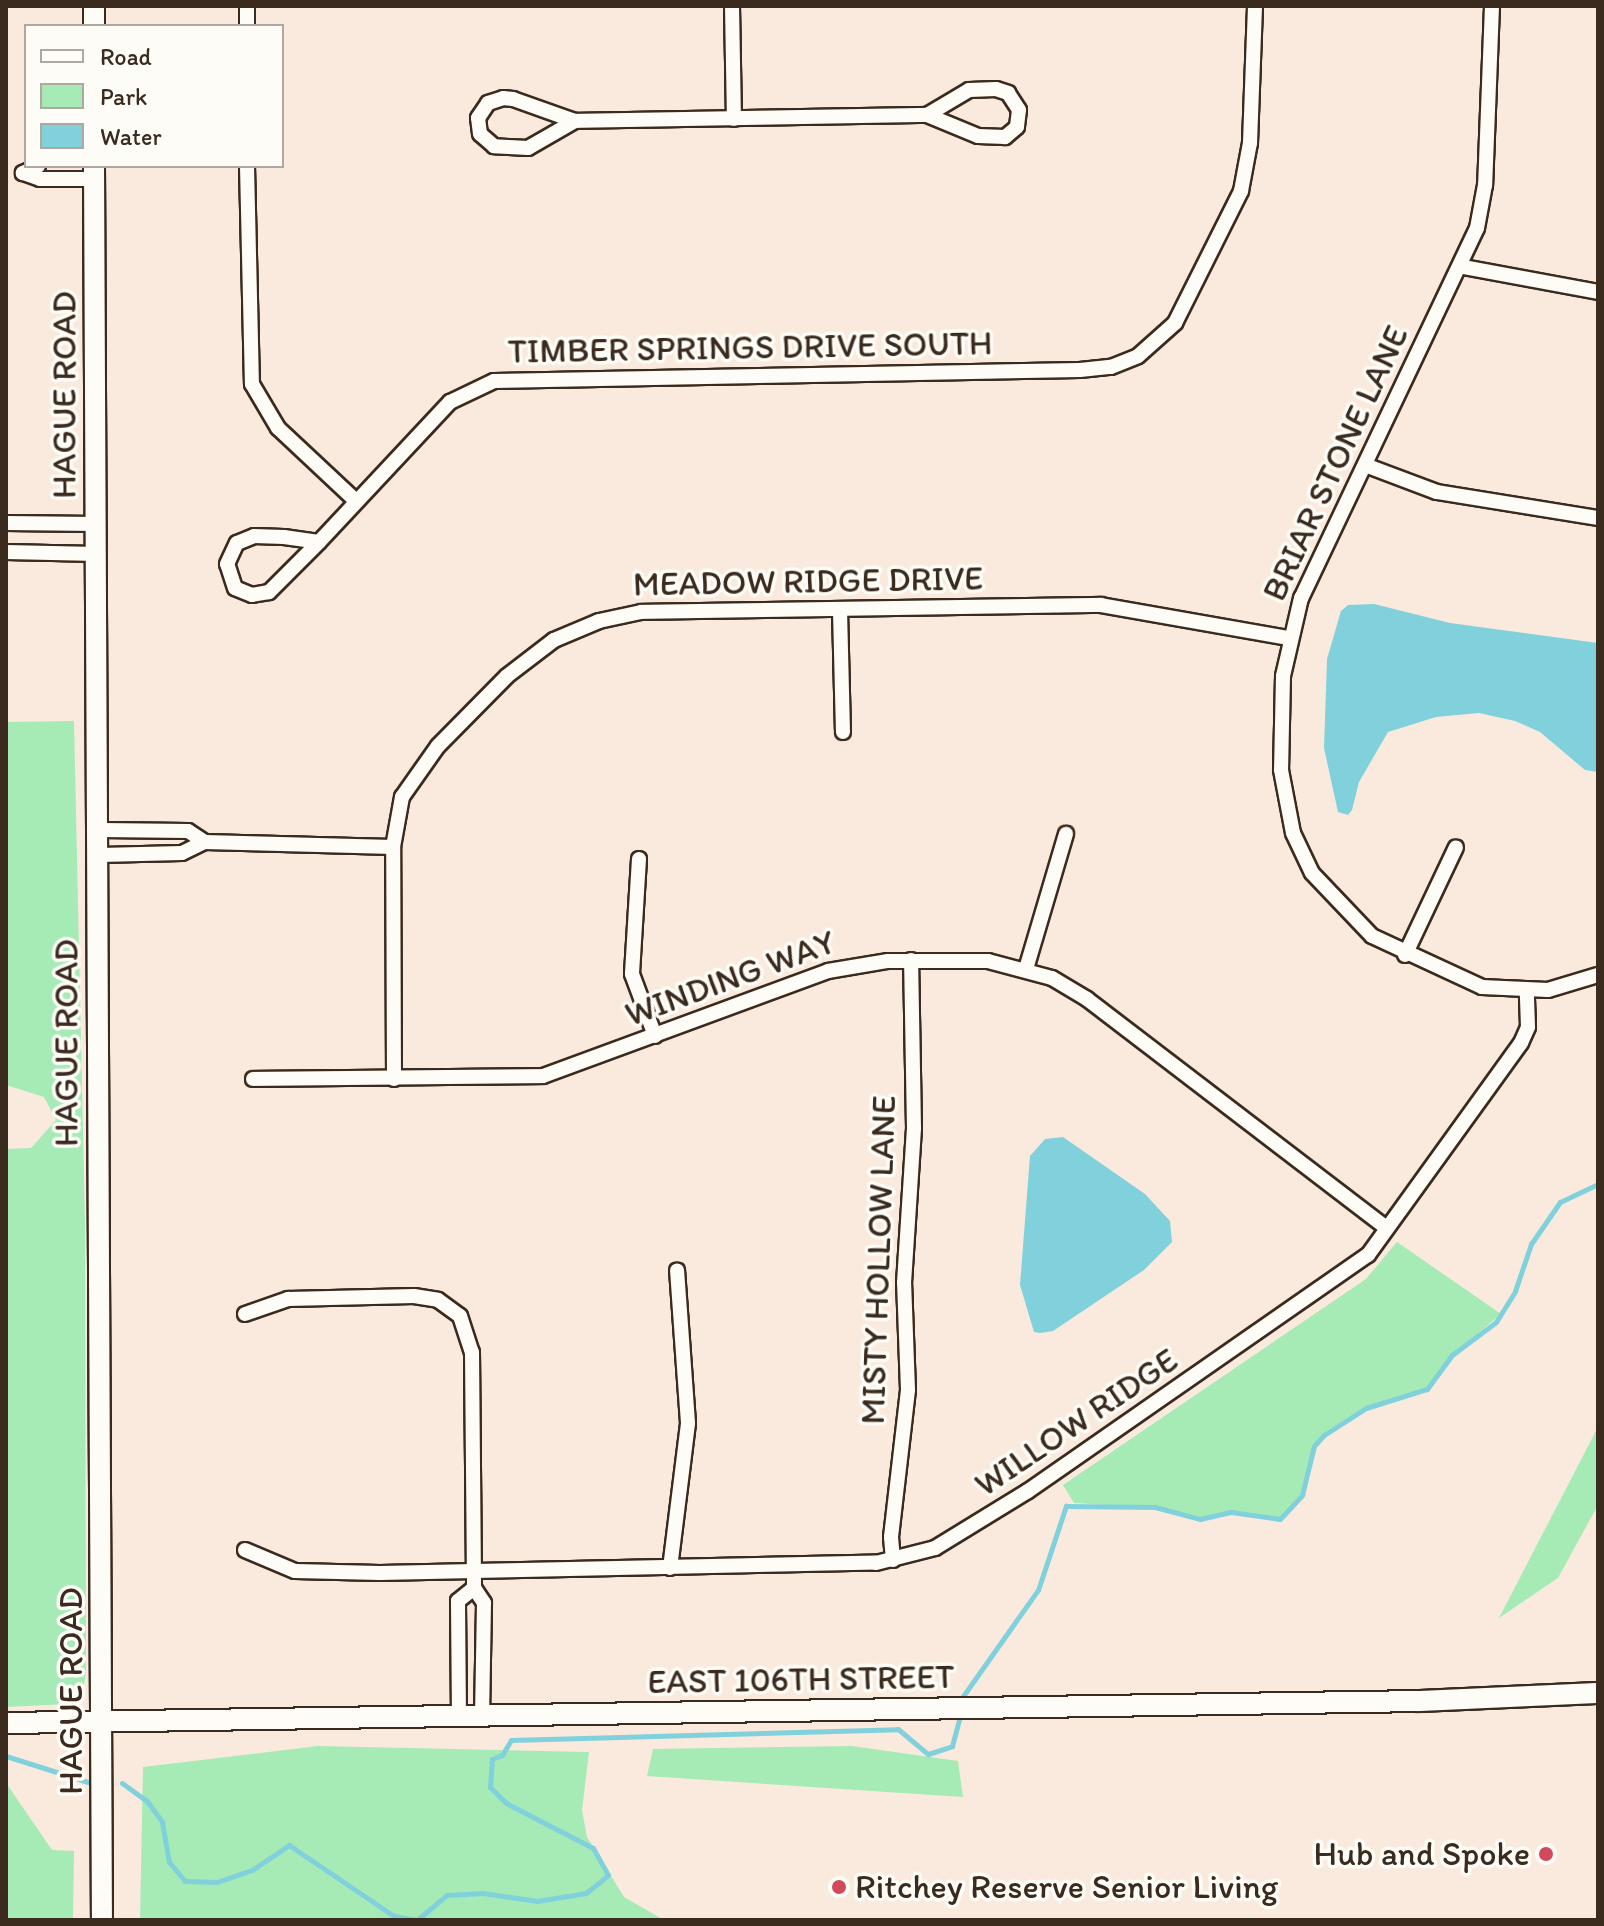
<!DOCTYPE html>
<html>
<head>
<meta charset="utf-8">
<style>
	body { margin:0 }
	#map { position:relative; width:1604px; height:1926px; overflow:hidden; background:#f9eadd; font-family:Itim,sans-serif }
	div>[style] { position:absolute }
	.green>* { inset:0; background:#a6ebb6 }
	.water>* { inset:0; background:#81d1dd }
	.stream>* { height:5px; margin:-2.5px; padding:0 2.5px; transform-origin:2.5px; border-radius:2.5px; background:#81d1dd }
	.roads { filter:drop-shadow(2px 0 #3b2a1e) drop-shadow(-2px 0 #3b2a1e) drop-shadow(0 2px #3b2a1e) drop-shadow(0 -2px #3b2a1e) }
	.street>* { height:14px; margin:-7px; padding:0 7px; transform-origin:7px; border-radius:7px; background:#fdfcf7 }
	.secondary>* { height:20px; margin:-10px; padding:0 10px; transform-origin:10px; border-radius:10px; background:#fdfcf7 }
	.dots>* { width:22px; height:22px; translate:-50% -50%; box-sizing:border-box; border:4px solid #fdfcf7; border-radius:50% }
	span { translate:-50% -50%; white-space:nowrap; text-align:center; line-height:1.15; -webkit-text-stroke:7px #fdfcf7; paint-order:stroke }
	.street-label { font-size:34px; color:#3b2a1e }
	.poi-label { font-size:34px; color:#3b2a1e }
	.right { translate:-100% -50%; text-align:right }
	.left { translate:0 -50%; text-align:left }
	.frame { position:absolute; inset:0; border:8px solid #3b2a1e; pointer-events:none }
	.legend { position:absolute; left:24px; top:24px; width:260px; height:144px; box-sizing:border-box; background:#fdfcf7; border:2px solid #afa8a0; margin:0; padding:10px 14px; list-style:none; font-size:24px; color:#3b2a1e }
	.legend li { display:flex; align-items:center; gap:16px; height:40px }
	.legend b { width:40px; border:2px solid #afa8a0 }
</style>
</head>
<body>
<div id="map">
	<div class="green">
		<div style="clip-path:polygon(74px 721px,85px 1222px,86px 1673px,82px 1695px,68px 1704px,6px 1707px,6px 1149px,31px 1148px,56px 1120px,44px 1097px,6px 1085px,6px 722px)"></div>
		<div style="clip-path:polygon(1397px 1242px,1501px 1314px,1452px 1355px,1427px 1389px,1366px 1408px,1324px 1435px,1314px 1446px,1302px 1495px,1280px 1519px,1231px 1512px,1200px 1519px,1165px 1508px,1074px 1503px,1063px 1485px,1366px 1279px)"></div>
		<div style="clip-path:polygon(1598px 1427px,1598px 1505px,1558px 1578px,1499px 1618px)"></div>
		<div style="clip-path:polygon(318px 1746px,589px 1752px,582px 1810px,587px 1837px,624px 1897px,664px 1920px,140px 1920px,143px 1767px)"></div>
		<div style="clip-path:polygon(852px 1746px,958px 1761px,963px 1797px,647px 1776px,653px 1749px)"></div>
		<div style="clip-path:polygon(6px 1783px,52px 1850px,74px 1851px,73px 1920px,6px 1920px)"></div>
	</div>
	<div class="water">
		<div style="clip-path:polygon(1374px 604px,1450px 623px,1598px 643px,1598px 772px,1585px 770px,1540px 732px,1515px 721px,1479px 713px,1436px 717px,1388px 732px,1359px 782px,1352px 810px,1348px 815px,1338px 812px,1324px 748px,1327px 659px,1341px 611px,1348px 605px)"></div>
		<div style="clip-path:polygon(1063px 1137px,1145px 1194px,1170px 1221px,1172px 1242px,1144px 1270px,1053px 1331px,1040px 1333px,1034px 1332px,1020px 1285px,1030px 1156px,1045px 1139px)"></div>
	</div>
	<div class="stream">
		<div style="left:961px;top:1699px;width:133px;rotate:-54.8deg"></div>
		<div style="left:1038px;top:1590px;width:89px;rotate:-71.6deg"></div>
		<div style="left:1066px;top:1506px;width:89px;rotate:0.6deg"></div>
		<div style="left:1155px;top:1507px;width:47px;rotate:14.9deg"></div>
		<div style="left:1200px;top:1519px;width:32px;rotate:-13deg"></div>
		<div style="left:1231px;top:1512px;width:49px;rotate:8.1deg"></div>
		<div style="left:1280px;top:1519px;width:33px;rotate:-47deg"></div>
		<div style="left:1302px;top:1495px;width:50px;rotate:-76.2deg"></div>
		<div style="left:1314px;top:1446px;width:15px;rotate:-48deg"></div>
		<div style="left:1324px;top:1435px;width:50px;rotate:-32.7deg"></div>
		<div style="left:1366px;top:1408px;width:64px;rotate:-17.3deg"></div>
		<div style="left:1427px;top:1389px;width:42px;rotate:-53.7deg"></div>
		<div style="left:1452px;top:1355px;width:55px;rotate:-36.9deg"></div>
		<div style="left:1496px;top:1322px;width:36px;rotate:-58deg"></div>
		<div style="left:1515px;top:1291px;width:50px;rotate:-71.2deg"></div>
		<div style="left:1531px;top:1244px;width:51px;rotate:-55.4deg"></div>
		<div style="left:1560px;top:1202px;width:42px;rotate:-25.3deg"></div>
		<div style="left:6px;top:1756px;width:86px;rotate:17.6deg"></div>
		<div style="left:122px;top:1783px;width:31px;rotate:36deg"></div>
		<div style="left:147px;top:1801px;width:26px;rotate:54deg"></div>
		<div style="left:162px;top:1822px;width:41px;rotate:80.1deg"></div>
		<div style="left:169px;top:1862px;width:25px;rotate:50deg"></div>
		<div style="left:185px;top:1881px;width:32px;rotate:2deg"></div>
		<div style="left:217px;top:1882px;width:37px;rotate:-19deg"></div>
		<div style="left:252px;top:1870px;width:45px;rotate:-34deg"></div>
		<div style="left:289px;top:1845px;width:127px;rotate:34.1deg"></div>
		<div style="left:394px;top:1916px;width:23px;rotate:10deg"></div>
		<div style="left:417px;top:1920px;width:39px;rotate:-40deg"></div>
		<div style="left:447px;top:1895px;width:36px;rotate:-3deg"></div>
		<div style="left:483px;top:1893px;width:55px;rotate:8.4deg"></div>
		<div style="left:537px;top:1901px;width:50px;rotate:-9.3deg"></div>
		<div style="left:586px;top:1893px;width:28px;rotate:-39deg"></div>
		<div style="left:608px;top:1875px;width:31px;rotate:-119deg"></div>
		<div style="left:593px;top:1848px;width:98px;rotate:-152.7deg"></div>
		<div style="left:506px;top:1803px;width:23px;rotate:-135deg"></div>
		<div style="left:490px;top:1787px;width:28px;rotate:-86deg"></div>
		<div style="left:492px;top:1759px;width:11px;rotate:-22deg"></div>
		<div style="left:502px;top:1755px;width:17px;rotate:-59deg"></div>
		<div style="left:511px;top:1740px;width:387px;rotate:-1.6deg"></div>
		<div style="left:898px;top:1729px;width:39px;rotate:40deg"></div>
		<div style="left:928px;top:1754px;width:25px;rotate:-18deg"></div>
		<div style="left:952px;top:1746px;width:28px;rotate:-75deg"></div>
	</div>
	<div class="roads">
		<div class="street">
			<div style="left:247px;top:6px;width:20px;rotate:90deg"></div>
			<div style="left:732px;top:6px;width:113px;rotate:89deg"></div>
			<div style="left:1492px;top:6px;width:179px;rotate:92.2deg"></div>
			<div style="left:1485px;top:185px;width:44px;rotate:100.5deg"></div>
			<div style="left:1477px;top:228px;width:410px;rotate:115.4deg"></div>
			<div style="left:1301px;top:598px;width:80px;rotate:103deg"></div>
			<div style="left:1283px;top:676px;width:94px;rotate:91.2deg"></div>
			<div style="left:1281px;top:770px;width:64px;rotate:79.2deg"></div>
			<div style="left:1293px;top:833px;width:44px;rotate:64.6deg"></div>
			<div style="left:1312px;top:873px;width:87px;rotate:46.4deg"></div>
			<div style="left:1372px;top:936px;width:121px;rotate:24.9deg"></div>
			<div style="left:1482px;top:987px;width:66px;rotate:2.6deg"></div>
			<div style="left:1548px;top:990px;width:52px;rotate:-16.7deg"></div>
			<div style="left:996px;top:89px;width:13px;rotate:18deg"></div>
			<div style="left:1008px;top:93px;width:20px;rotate:57deg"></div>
			<div style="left:1019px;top:110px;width:17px;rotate:97deg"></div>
			<div style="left:1017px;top:127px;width:16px;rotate:140deg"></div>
			<div style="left:1005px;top:137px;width:27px;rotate:-178deg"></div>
			<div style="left:978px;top:136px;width:55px;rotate:-157.6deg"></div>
			<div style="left:927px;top:115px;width:49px;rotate:-30.8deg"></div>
			<div style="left:969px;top:90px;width:27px;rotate:-2deg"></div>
			<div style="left:503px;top:98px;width:10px;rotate:6deg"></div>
			<div style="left:513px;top:99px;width:66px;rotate:19.5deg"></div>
			<div style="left:575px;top:121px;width:54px;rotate:150.1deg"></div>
			<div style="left:528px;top:148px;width:34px;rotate:-177deg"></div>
			<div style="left:494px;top:146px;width:18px;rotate:-139deg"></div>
			<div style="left:480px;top:134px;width:16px;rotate:-97deg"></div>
			<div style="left:478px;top:118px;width:18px;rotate:-56deg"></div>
			<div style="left:488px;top:103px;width:16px;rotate:-18deg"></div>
			<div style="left:575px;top:121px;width:352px;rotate:-1deg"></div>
			<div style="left:38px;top:166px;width:17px;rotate:155deg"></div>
			<div style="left:23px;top:173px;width:18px;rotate:19deg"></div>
			<div style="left:40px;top:179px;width:54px"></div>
			<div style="left:247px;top:166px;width:218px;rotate:88.7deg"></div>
			<div style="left:252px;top:384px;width:51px;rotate:59.4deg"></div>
			<div style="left:278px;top:428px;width:107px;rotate:43.1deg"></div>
			<div style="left:1463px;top:267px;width:137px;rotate:10.5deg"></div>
			<div style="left:1365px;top:465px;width:77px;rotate:20.6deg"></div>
			<div style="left:1437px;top:492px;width:163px;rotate:9.2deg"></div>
			<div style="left:6px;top:523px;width:91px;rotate:0.6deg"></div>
			<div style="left:254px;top:536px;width:30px;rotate:2deg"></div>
			<div style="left:284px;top:537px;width:35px;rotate:8deg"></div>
			<div style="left:319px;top:542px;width:71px;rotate:135deg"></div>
			<div style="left:269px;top:592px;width:17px;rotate:170deg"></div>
			<div style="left:252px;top:595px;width:18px;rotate:-158deg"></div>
			<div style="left:235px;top:588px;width:25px;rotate:-108deg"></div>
			<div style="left:227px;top:564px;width:23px;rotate:-65deg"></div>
			<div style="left:237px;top:543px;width:18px;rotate:-22deg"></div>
			<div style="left:319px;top:542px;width:192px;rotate:-46.9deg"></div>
			<div style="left:450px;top:402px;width:49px;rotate:-25.5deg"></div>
			<div style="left:494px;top:381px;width:586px;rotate:-1.08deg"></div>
			<div style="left:1080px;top:370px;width:31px;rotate:-6deg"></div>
			<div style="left:1111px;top:367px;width:29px;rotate:-22deg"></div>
			<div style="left:1138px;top:356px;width:50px;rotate:-41.7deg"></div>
			<div style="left:1175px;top:323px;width:148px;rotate:-63.4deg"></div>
			<div style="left:1241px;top:191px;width:49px;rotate:-79.4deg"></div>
			<div style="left:1250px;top:143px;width:137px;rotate:-87.9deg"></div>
			<div style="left:6px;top:552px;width:91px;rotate:1.3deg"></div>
			<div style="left:840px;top:610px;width:122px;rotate:88.6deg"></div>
			<div style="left:205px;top:842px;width:188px;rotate:1.5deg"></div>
			<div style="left:100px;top:855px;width:82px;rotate:-1.4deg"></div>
			<div style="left:182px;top:853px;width:25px;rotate:-26deg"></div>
			<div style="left:205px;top:842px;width:20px;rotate:-147deg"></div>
			<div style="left:188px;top:831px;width:87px;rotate:-179.3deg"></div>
			<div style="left:639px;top:859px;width:115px;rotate:93.5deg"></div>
			<div style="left:632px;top:974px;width:66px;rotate:69.6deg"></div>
			<div style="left:1405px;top:955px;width:119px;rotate:-64.7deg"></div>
			<div style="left:1026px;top:969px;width:141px;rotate:-73.5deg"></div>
			<div style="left:253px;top:1079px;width:290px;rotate:-0.6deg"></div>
			<div style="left:543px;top:1076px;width:304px;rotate:-20.2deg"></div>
			<div style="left:828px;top:971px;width:61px;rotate:-9.5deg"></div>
			<div style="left:888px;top:961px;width:100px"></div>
			<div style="left:988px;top:961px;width:66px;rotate:14.9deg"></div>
			<div style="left:1052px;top:978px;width:41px;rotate:31deg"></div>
			<div style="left:1087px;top:999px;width:377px;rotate:37.4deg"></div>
			<div style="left:394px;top:1079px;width:232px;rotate:-90.2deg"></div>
			<div style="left:393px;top:847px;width:51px;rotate:-79.8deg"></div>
			<div style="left:402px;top:797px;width:62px;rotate:-54.8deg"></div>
			<div style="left:438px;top:746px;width:98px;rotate:-45.4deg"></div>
			<div style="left:507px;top:676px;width:59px;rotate:-37.5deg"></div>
			<div style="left:554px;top:640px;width:49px;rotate:-22.9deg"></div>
			<div style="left:599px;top:621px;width:43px;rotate:-12.1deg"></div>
			<div style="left:641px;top:612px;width:460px;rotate:-0.9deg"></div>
			<div style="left:1101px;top:605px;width:191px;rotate:10deg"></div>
			<div style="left:245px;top:1314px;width:46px;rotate:-19.2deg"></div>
			<div style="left:288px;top:1299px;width:126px;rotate:-1.4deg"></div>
			<div style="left:414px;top:1296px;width:24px;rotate:9deg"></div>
			<div style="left:438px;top:1300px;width:27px;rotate:36deg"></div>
			<div style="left:460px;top:1316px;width:38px;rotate:72deg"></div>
			<div style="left:472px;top:1352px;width:236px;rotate:89.5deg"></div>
			<div style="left:245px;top:1550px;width:54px;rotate:22.8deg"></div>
			<div style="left:295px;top:1571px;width:85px;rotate:1.3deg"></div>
			<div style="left:380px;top:1573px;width:496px;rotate:-1.2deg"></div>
			<div style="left:876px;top:1563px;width:61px;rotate:-14.3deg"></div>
			<div style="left:935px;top:1548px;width:109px;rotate:-31.5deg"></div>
			<div style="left:1028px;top:1491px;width:414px;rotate:-34.8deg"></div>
			<div style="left:1368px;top:1255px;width:261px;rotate:-54.2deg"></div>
			<div style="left:1521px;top:1043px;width:17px;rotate:-66deg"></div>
			<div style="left:1528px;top:1027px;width:35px;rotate:-92deg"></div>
			<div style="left:893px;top:1560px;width:23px;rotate:-95deg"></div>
			<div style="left:891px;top:1537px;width:148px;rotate:-83.4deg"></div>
			<div style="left:908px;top:1390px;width:107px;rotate:-92.1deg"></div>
			<div style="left:904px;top:1283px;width:155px;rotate:-86.3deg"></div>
			<div style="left:914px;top:1128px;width:168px;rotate:-91deg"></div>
			<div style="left:670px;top:1568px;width:146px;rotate:-82.9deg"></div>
			<div style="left:688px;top:1423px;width:153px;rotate:-94.1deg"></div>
			<div style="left:459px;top:1718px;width:117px;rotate:-90.5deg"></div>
			<div style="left:458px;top:1601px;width:21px;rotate:-39deg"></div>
			<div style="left:474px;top:1588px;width:18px;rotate:56deg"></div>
			<div style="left:484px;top:1603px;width:114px;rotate:91deg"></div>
		</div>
		<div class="secondary">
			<div style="left:94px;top:6px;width:20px;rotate:90deg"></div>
			<div style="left:94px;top:166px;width:1754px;rotate:89.74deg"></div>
			<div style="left:6px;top:1723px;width:1413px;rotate:-0.89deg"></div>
			<div style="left:1419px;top:1701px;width:179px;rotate:-2.6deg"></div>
		</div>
	</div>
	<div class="dots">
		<div style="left:1546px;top:1854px;background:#d1495b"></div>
		<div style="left:839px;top:1887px;background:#d1495b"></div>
	</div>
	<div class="street-label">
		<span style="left:750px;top:347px;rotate:-1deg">TIMBER SPRINGS DRIVE SOUTH</span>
		<span style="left:64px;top:395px;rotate:-90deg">HAGUE ROAD</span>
		<span style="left:1335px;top:463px;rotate:-65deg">BRIAR STONE LANE</span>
		<span style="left:808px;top:581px;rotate:-1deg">MEADOW RIDGE DRIVE</span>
		<span style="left:730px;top:978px;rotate:-20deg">WINDING WAY</span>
		<span style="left:66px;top:1043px;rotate:-90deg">HAGUE ROAD</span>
		<span style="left:878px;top:1260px;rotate:-88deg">MISTY HOLLOW LANE</span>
		<span style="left:1076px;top:1422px;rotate:-34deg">WILLOW RIDGE</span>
		<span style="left:801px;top:1679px;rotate:-1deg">EAST 106TH STREET</span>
		<span style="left:71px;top:1691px;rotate:-90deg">HAGUE ROAD</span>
	</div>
	<div class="poi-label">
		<span class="right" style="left:1530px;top:1854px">Hub and Spoke</span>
		<span class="left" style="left:855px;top:1887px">Ritchey Reserve Senior Living</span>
	</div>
	<div class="frame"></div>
	<ul class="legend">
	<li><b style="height:10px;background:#fdfcf7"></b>Road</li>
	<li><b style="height:22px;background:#a6ebb6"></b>Park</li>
	<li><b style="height:22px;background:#81d1dd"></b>Water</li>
	</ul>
</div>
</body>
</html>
